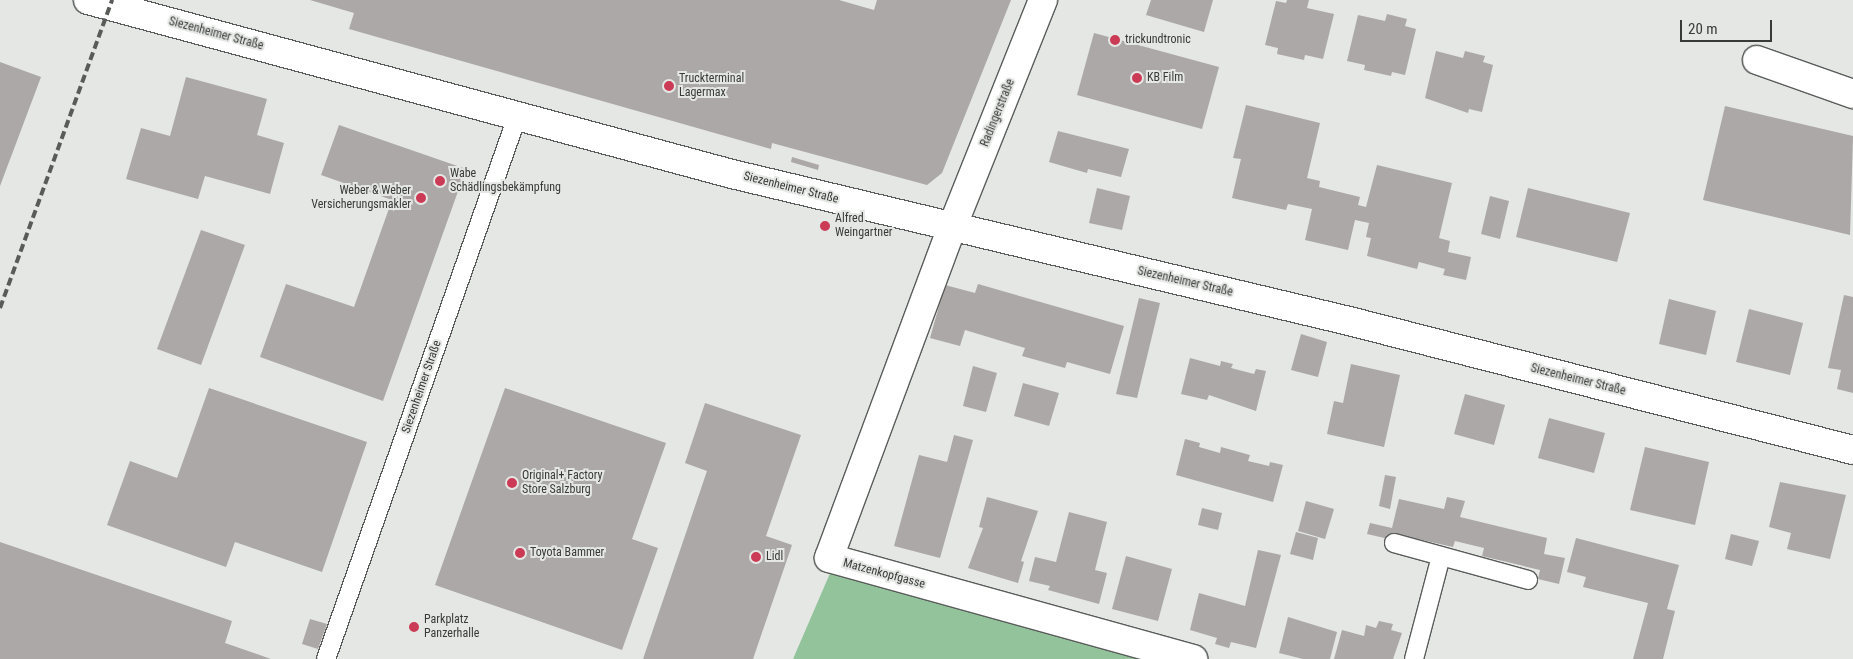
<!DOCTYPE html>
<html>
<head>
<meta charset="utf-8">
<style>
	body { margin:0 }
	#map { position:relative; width:1853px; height:659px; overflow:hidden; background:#e4e7e4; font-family:"Roboto Condensed",sans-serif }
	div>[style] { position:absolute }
	.green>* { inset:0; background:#93c39b }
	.building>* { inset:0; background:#aca8a8 }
	.roads { filter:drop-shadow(1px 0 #5a5d5b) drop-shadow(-1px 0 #5a5d5b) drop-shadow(0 1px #5a5d5b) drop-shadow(0 -1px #5a5d5b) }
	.service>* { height:18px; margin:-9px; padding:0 9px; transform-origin:9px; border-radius:9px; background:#fff }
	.minor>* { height:28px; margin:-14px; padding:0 14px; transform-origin:14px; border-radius:14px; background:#fff }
	.rail>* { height:4px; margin-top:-2px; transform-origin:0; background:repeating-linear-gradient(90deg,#595b59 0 8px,transparent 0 12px) }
	.dots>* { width:14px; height:14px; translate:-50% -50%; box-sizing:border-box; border:2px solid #e4e7e4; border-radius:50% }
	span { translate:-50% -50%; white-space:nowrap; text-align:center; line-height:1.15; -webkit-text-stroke:4px #e4e7e4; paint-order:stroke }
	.street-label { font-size:12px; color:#383938 }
	.poi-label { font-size:12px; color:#383938 }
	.left { translate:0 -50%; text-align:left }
	.right { translate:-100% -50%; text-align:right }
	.scale { position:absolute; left:1680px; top:20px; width:92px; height:22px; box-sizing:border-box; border:2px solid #383938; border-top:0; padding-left:6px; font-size:15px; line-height:18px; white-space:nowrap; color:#383938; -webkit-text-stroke:4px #e4e7e4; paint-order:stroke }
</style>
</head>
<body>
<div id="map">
	<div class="green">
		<div style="clip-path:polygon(831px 571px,1146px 659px,793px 659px)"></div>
	</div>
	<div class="building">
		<div style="clip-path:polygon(310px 0,839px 0,874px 10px,877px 0,1011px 0,942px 173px,927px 185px,772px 143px,771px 149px,349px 29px,354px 13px)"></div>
		<div style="clip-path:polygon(1151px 0,1213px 0,1204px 32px,1146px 15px)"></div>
		<div style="clip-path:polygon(1287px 0,1309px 0,1307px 8px,1334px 14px,1323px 59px,1305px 55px,1304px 60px,1277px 54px,1278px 48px,1265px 45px,1276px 1px,1286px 3px)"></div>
		<div style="clip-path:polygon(1387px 14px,1407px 19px,1405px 26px,1416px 29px,1405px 75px,1392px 72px,1391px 76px,1364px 70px,1365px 65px,1347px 61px,1358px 15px,1385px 21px)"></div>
		<div style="clip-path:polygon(1094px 33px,1219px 67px,1202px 129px,1077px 95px)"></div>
		<div style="clip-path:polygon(1436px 51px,1463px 58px,1465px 51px,1485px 56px,1483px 62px,1493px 65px,1482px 112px,1469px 109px,1468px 113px,1425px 98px)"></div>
		<div style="clip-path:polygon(0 62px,41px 77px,0 186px)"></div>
		<div style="clip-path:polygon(186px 77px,267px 99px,257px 135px,284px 143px,270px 194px,205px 176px,198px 199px,126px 179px,141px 128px,170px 136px)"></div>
		<div style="clip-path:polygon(1246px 105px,1320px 123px,1307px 178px,1320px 181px,1319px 187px,1360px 197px,1358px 205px,1366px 207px,1377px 165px,1452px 183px,1439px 238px,1450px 241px,1448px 252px,1471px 257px,1466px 280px,1443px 275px,1445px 269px,1419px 262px,1417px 269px,1367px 256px,1371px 238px,1366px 237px,1369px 223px,1355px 220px,1348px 250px,1305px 240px,1312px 209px,1288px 204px,1286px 210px,1232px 198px,1241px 159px,1233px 158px)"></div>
		<div style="clip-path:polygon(1725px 106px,1853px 136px,1850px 235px,1703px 200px)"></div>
		<div style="clip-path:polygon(339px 125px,466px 169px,383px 401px,260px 357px,286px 284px,354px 307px,392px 200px,321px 175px)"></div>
		<div style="clip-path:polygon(1058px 131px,1129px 149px,1121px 177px,1088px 169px,1087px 173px,1049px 162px)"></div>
		<div style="clip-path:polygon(792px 157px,819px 165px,818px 170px,791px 162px)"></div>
		<div style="clip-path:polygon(1097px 188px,1130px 196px,1122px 230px,1089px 223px)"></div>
		<div style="clip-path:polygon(1528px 188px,1630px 213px,1617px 262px,1516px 237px)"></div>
		<div style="clip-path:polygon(1490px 196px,1509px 201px,1500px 239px,1481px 234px)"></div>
		<div style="clip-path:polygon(201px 230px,245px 245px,201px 365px,157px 349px)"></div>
		<div style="clip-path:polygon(978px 284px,1124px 326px,1110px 374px,1067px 362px,1065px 368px,1022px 356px,1025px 348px,965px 330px,960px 346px,930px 338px,945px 285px,975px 293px)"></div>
		<div style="clip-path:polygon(1844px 295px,1853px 297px,1853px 393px,1837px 389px,1841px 370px,1828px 368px)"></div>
		<div style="clip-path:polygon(1139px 298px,1160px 303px,1137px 398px,1116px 394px)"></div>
		<div style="clip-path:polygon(1669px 299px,1716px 311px,1706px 355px,1659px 344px)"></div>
		<div style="clip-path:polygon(1749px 309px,1803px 323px,1790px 375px,1736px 362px)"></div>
		<div style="clip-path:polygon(1301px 334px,1327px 342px,1318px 377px,1291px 370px)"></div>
		<div style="clip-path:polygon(1190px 358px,1220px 366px,1221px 361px,1233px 364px,1231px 368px,1254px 374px,1256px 369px,1266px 371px,1256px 411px,1209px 395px,1207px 400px,1181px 394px)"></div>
		<div style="clip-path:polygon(1351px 364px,1400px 375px,1384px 447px,1327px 434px,1334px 401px,1343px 403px)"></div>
		<div style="clip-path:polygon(973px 366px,997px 373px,986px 412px,963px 406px)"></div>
		<div style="clip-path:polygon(1023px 383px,1059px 393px,1049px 426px,1014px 416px)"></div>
		<div style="clip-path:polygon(209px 388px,367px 442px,322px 572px,235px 542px,226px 567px,107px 525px,130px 461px,177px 478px)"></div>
		<div style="clip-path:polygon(505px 388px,666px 443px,632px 539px,658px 548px,622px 650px,435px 585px)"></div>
		<div style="clip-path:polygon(1465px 394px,1505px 405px,1494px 445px,1454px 434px)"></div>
		<div style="clip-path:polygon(705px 403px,801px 435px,766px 536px,792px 545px,753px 659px,643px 659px,707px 471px,685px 463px)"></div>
		<div style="clip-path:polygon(1549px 418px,1605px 433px,1594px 473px,1538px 458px)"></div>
		<div style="clip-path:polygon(954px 435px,973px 440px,940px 558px,894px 546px,919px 455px,947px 462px)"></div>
		<div style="clip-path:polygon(1185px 439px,1200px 443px,1199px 447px,1220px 453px,1221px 447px,1250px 455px,1248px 461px,1269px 466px,1270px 462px,1283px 465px,1273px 502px,1176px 475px)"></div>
		<div style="clip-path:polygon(1645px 447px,1709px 462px,1695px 525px,1630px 510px)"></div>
		<div style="clip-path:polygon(1385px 475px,1396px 477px,1390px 509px,1379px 506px)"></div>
		<div style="clip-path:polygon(1780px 482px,1846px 495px,1830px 559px,1787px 549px,1791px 533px,1769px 527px)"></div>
		<div style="clip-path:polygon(987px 497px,1038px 511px,1021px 561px,1024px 562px,1018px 583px,968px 568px,983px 528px,979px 527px)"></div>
		<div style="clip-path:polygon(1447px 497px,1465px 501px,1460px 517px,1547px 538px,1544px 554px,1565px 558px,1559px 584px,1538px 579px,1540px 570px,1482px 556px,1484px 548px,1455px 541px,1453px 547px,1391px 533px,1389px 539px,1367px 534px,1370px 523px,1392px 528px,1399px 499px,1444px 509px)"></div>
		<div style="clip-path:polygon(1306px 501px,1334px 509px,1325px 539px,1298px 531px)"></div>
		<div style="clip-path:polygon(1202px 508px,1222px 513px,1218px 530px,1198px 525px)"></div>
		<div style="clip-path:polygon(1069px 512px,1107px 522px,1095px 570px,1107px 573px,1099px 604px,1048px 590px,1050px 586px,1029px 581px,1035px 557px,1056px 562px)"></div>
		<div style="clip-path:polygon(1296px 532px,1318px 538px,1313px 560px,1290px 554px)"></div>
		<div style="clip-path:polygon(1731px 534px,1759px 541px,1752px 566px,1725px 559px)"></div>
		<div style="clip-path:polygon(1576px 538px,1679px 565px,1667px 609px,1675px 611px,1663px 659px,1633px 659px,1648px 603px,1583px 587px,1586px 577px,1567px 572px)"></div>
		<div style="clip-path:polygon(0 542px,232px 621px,225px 643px,271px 659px,0 659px)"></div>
		<div style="clip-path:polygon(1258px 550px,1281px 555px,1256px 648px,1231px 642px,1229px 648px,1215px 644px,1217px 638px,1190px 630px,1199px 593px,1245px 606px)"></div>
		<div style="clip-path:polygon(1126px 556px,1172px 569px,1158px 621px,1112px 609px)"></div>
		<div style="clip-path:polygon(1288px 617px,1337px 632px,1330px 659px,1303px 659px,1279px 653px)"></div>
		<div style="clip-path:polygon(310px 619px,327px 624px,318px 649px,302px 644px)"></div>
		<div style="clip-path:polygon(1379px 621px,1393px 624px,1391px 630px,1402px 633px,1393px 659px,1334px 659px,1342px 630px,1364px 636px,1366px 625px,1376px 628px)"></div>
	</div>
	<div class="roads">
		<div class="service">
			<div style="left:1394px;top:543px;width:139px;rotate:15.4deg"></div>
			<div style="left:326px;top:659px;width:578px;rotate:-70.59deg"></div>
			<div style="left:1414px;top:659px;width:106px;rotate:-75.3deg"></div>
		</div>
		<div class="minor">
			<div style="left:88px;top:0;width:667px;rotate:15.12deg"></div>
			<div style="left:732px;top:174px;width:638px;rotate:13.4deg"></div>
			<div style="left:1353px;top:322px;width:516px;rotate:14.36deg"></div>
			<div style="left:1043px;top:0;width:245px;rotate:111.8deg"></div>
			<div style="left:952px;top:227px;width:353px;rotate:110.4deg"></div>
			<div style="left:829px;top:558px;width:378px;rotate:15.5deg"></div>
			<div style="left:1757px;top:60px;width:102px;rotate:19.5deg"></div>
		</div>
	</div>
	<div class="rail">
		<div style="left:0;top:308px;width:328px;rotate:-70deg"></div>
	</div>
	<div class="dots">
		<div style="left:1115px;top:40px;background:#cb3b55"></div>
		<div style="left:1137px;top:78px;background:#cb3b55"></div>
		<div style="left:669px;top:86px;background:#cb3b55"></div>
		<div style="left:440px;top:181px;background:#cb3b55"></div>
		<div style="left:421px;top:198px;background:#cb3b55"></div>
		<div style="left:825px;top:226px;background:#cb3b55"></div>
		<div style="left:512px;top:483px;background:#cb3b55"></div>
		<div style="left:520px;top:553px;background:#cb3b55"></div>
		<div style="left:756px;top:557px;background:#cb3b55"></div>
		<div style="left:414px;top:627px;background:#cb3b55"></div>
	</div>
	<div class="street-label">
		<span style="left:216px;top:34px;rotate:15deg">Siezenheimer Straße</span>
		<span style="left:998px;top:113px;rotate:-68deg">Radingerstraße</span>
		<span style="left:791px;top:188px;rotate:14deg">Siezenheimer Straße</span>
		<span style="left:1185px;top:282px;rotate:13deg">Siezenheimer Straße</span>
		<span style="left:1578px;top:380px;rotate:14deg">Siezenheimer Straße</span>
		<span style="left:422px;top:387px;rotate:-71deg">Siezenheimer Straße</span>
		<span style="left:884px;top:574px;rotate:15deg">Matzenkopfgasse</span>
	</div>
	<div class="poi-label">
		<span class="left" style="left:1125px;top:40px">trickundtronic</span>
		<span class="left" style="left:1147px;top:78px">KB Film</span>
		<span class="left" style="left:679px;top:86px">Truckterminal<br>Lagermax</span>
		<span class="left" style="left:450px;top:181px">Wabe<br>Schädlingsbekämpfung</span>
		<span class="right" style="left:411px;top:198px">Weber &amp; Weber<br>Versicherungsmakler</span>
		<span class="left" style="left:835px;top:226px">Alfred<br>Weingartner</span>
		<span class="left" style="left:522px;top:483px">Original+ Factory<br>Store Salzburg</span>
		<span class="left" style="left:530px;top:553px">Toyota Bammer</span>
		<span class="left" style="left:766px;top:557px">Lidl</span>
		<span class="left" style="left:424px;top:627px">Parkplatz<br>Panzerhalle</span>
	</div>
	<div class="scale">20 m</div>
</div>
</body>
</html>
